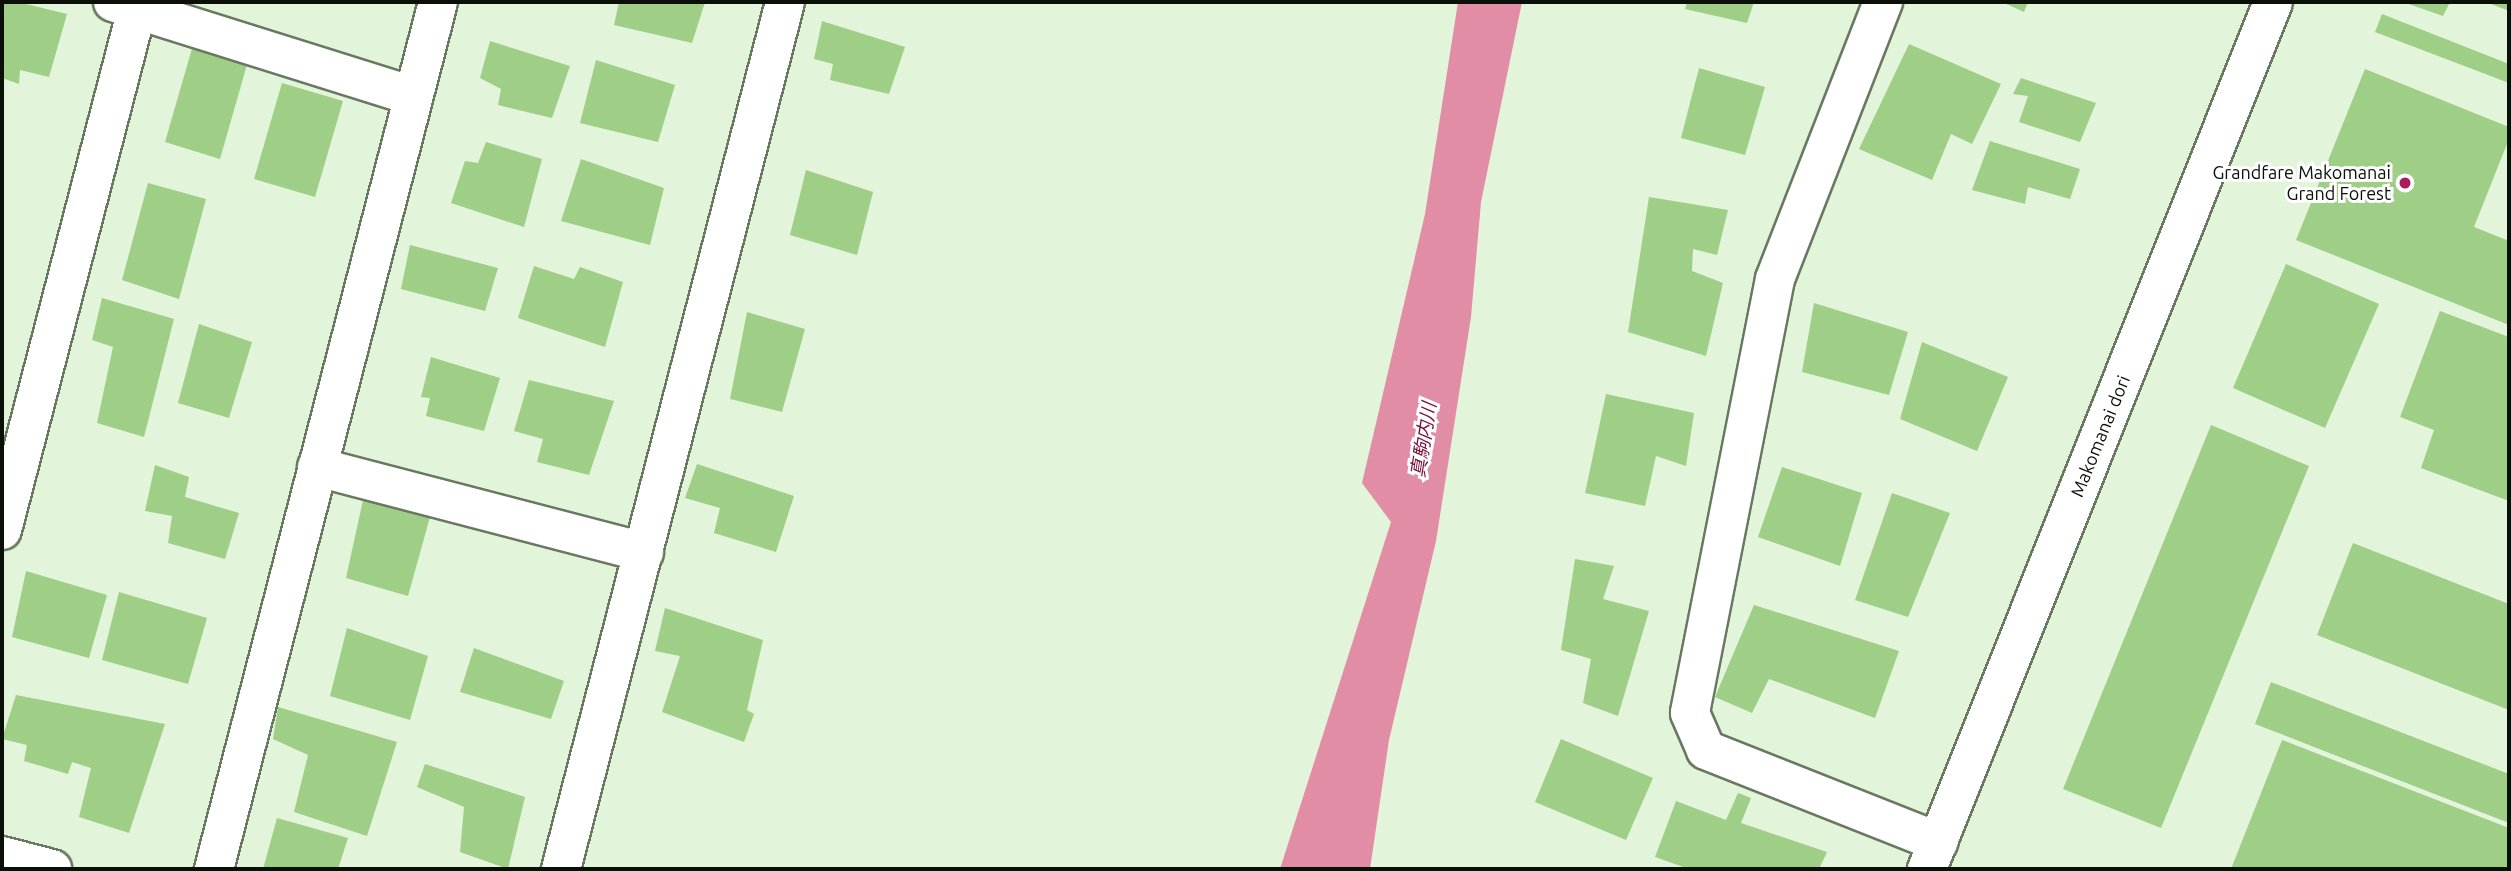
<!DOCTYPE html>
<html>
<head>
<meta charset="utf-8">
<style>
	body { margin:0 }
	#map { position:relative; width:2511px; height:871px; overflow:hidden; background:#e2f4da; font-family:Ubuntu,"Noto Sans JP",sans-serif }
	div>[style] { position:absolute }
	.water>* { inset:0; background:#e28da6 }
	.building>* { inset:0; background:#9fce87 }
	.roads { filter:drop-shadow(2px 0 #687861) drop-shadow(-2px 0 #687861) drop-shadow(0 2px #687861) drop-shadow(0 -2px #687861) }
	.minor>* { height:38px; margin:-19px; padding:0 19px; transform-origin:19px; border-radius:19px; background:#fff }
	.trunk>* { height:38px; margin:-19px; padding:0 19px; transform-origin:19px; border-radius:19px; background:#fff }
	.dots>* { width:19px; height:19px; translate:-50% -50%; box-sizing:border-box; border:4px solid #fff; border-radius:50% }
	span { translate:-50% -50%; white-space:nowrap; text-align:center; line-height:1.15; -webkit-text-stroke:6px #fff; paint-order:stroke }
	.poi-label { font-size:18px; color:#0a0f07 }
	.right { translate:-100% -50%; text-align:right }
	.street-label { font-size:18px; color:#0a0f07 }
	.water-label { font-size:19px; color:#750f3c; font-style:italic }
	.frame { position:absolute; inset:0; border:4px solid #0a0f07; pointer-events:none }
</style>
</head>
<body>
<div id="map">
	<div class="water">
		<div style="clip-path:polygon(1458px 2px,1522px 2px,1481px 202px,1471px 317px,1436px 541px,1389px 740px,1370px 869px,1280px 869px,1391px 522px,1362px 483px,1425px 214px)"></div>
	</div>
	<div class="building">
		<div style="clip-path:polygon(2px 2px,18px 2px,67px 14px,49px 77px,20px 70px,19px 84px,2px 78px)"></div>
		<div style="clip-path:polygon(619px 2px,705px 2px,692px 43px,614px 25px)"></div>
		<div style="clip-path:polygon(1687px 2px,1754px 2px,1747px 23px,1685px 9px)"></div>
		<div style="clip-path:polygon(2002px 2px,2028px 2px,2024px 12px)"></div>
		<div style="clip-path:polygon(2403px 2px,2450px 2px,2443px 16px)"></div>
		<div style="clip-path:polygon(2486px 2px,2509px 2px,2509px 11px)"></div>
		<div style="clip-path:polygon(2382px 14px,2509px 64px,2509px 83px,2375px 32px)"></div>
		<div style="clip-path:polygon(822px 21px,905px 47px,889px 94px,830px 80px,833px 64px,814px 59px)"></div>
		<div style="clip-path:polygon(490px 41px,570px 66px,552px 118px,498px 105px,501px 89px,480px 78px)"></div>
		<div style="clip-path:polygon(1909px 44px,2001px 84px,1972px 144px,1951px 134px,1932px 180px,1859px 149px)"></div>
		<div style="clip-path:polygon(193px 45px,248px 61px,220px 159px,165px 142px)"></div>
		<div style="clip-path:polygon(596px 60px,675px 85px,658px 142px,580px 123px)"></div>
		<div style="clip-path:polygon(1699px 68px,1765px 87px,1745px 155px,1681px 138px)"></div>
		<div style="clip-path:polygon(2365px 69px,2509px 127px,2509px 139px,2474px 227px,2509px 241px,2509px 325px,2296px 240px)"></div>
		<div style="clip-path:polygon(2021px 78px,2096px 103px,2080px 142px,2019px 122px,2028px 96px,2013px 94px)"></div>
		<div style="clip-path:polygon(282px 83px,343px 101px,315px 197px,254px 179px)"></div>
		<div style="clip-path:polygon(1990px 141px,2080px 169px,2070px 199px,2028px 187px,2025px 204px,1972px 190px)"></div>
		<div style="clip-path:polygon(486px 142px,542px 159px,524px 227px,451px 203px,465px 161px,478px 163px)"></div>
		<div style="clip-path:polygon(581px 159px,664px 188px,650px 245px,561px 221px)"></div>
		<div style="clip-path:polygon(806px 170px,873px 192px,857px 255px,790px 235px)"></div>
		<div style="clip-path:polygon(148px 183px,206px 199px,179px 299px,122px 280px)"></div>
		<div style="clip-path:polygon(1649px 197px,1728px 210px,1717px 255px,1693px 249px,1692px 271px,1723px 283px,1706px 356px,1628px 332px)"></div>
		<div style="clip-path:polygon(410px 245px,498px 268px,485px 311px,401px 289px)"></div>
		<div style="clip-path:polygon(2286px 264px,2379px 304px,2325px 428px,2233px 388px)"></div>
		<div style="clip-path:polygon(534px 266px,574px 279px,580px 267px,623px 282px,605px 347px,518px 318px)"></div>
		<div style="clip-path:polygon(102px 298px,174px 319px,144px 437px,97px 423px,113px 347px,92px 340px)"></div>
		<div style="clip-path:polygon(1814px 303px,1908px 332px,1889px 395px,1802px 372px)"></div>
		<div style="clip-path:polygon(2440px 311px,2509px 337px,2509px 501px,2421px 468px,2434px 430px,2400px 417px)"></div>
		<div style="clip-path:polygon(747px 312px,805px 329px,782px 412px,730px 399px)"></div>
		<div style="clip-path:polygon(199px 324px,252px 342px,229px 418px,178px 403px)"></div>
		<div style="clip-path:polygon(1922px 342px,2008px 377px,1977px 451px,1900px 419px)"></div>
		<div style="clip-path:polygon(431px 357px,500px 378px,484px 431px,426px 416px,430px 398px,421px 397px)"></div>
		<div style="clip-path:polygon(529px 380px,614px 401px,589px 475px,537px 462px,543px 439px,514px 431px)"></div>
		<div style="clip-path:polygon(1606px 394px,1694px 413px,1686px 466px,1656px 456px,1645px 506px,1585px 493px)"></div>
		<div style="clip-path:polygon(2211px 425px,2309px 466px,2161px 828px,2063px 789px)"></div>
		<div style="clip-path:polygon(697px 464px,794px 496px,776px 552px,714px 533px,720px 508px,685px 498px)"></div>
		<div style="clip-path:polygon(155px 465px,189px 477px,185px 497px,239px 513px,225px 559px,168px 543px,172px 516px,145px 511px)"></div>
		<div style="clip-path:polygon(1782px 467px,1862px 493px,1840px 566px,1758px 537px)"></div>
		<div style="clip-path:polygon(1892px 493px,1950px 513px,1908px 617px,1855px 600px)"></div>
		<div style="clip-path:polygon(363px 500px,430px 517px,408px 596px,346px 578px)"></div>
		<div style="clip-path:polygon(2353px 543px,2509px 604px,2509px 710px,2317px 635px)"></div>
		<div style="clip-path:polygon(1575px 559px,1614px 566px,1603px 599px,1649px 611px,1618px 716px,1583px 703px,1591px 659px,1561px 650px)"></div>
		<div style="clip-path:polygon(26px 571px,107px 595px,89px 658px,12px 637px)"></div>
		<div style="clip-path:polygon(119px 592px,207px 618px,188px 684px,102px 660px)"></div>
		<div style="clip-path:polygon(1754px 605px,1899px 651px,1875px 718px,1769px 679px,1752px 713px,1715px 697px)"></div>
		<div style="clip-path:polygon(665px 608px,763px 640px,747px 710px,754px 714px,744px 742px,662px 712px,680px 656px,655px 651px)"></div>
		<div style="clip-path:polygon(347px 628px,428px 656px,410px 720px,330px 696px)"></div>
		<div style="clip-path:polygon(474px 648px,564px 681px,551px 719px,460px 692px)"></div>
		<div style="clip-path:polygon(2271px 682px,2509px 774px,2509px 823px,2255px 724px)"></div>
		<div style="clip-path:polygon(16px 695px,165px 724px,129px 833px,79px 817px,91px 768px,72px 762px,68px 774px,24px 761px,27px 745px,2px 739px)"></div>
		<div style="clip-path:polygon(278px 707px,397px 742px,367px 836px,294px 812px,308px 755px,273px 739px)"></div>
		<div style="clip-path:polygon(1561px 739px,1653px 778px,1626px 840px,1535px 802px)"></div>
		<div style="clip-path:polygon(2282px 740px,2509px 828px,2509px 869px,2231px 869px)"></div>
		<div style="clip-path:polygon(425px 764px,525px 797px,508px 869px,460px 852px,464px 807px,417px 787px)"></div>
		<div style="clip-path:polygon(1738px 793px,1751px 798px,1741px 823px,1827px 852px,1819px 869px,1689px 869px,1655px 857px,1676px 801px,1726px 820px)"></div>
		<div style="clip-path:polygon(277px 818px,348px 838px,338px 869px,263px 869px)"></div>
	</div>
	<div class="roads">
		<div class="minor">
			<div style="left:113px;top:2px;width:314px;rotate:17.4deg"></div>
			<div style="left:1883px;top:2px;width:297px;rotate:111.3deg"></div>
			<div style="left:1775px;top:279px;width:442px;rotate:101.1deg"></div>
			<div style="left:1690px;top:713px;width:40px;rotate:66.6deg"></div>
			<div style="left:1706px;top:750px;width:250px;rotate:21.6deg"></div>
			<div style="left:317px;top:467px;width:338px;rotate:14.6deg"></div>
			<div style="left:2px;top:530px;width:538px;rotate:-75.47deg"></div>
			<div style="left:2px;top:856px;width:52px;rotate:14.6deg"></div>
			<div style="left:214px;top:869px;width:895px;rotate:-75.51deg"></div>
			<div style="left:561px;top:869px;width:895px;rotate:-75.51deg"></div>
		</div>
		<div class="trunk">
			<div style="left:1927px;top:869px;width:933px;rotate:-68.24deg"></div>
		</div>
	</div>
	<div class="dots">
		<div style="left:2405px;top:183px;background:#a91b5a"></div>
	</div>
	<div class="poi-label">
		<span class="right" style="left:2391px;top:183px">Grandfare Makomanai<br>Grand Forest</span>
	</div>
	<div class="street-label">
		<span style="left:2100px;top:436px;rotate:-68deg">Makomanai dori</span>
	</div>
	<div class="water-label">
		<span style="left:1424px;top:440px;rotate:-81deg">真駒内川</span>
	</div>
	<div class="frame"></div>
</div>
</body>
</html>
